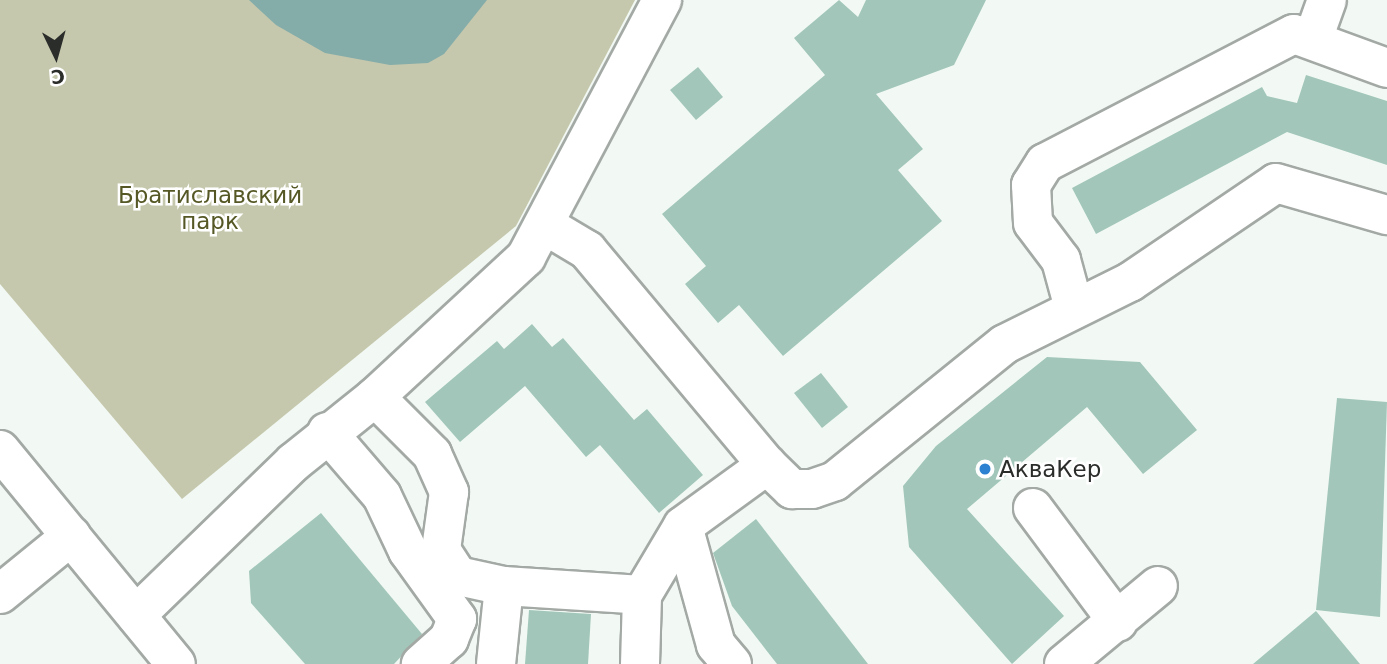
<!DOCTYPE html>
<html>
<head>
<meta charset="utf-8">
<style>
	body { margin:0 }
	#map { position:relative; width:1387px; height:664px; overflow:hidden; background:#f2f9f4; font-family:"DejaVu Sans",sans-serif }
	div>[style] { position:absolute }
	.green>* { inset:0; background:#c5c8ad }
	.water>* { inset:0; background:#84aca9 }
	.building>* { inset:0; background:#a2c7ba }
	.roads { filter:drop-shadow(2px 0 #a3a9a4) drop-shadow(-2px 0 #a3a9a4) drop-shadow(0 2px #a3a9a4) drop-shadow(0 -2px #a3a9a4) }
	.minor>* { height:38px; margin:-19px; padding:0 19px; transform-origin:19px; border-radius:19px; background:#fff }
	.dots>* { width:19px; height:19px; translate:-50% -50%; box-sizing:border-box; border:4px solid #fff; border-radius:50% }
	span { translate:-50% -50%; white-space:nowrap; text-align:center; line-height:1.15; -webkit-text-stroke:5px #fff; paint-order:stroke }
	.park-label { font-size:23px; color:#555824 }
	.poi-label { font-size:23px; color:#2b2d2b }
	.left { translate:0 -50%; text-align:left }
	.north { position:absolute; left:21px; top:21px; width:70px; height:70px; -webkit-text-stroke:5px #fff; paint-order:stroke; rotate:175deg; font-size:19px; font-weight:700; line-height:28px; text-align:center; color:#2b2d2b }
	.north::after { content:''; display:block; margin:auto; width:24px; height:32px; background:#2b2d2b; clip-path:polygon(50% 0,100% 100%,50% 72%,0 100%) }
</style>
</head>
<body>
<div id="map">
	<div class="green">
		<div style="clip-path:polygon(0 0,635px 0,516px 226px,182px 499px,0 284px)"></div>
	</div>
	<div class="water">
		<div style="clip-path:polygon(249px 0,487px 0,444px 54px,428px 63px,390px 65px,325px 53px,276px 25px)"></div>
	</div>
	<div class="building">
		<div style="clip-path:polygon(839px 0,858px 17px,866px 0,986px 0,954px 65px,876px 94px,923px 149px,898px 170px,942px 221px,783px 356px,739px 305px,718px 323px,685px 284px,706px 266px,662px 214px,825px 75px,794px 38px)"></div>
		<div style="clip-path:polygon(698px 67px,723px 97px,696px 120px,670px 90px)"></div>
		<div style="clip-path:polygon(1306px 75px,1387px 101px,1387px 165px,1287px 132px,1096px 234px,1072px 188px,1262px 87px,1267px 96px,1297px 103px)"></div>
		<div style="clip-path:polygon(532px 324px,552px 347px,563px 338px,634px 420px,647px 409px,703px 475px,659px 513px,600px 445px,586px 457px,525px 386px,460px 442px,425px 402px,497px 341px,504px 349px)"></div>
		<div style="clip-path:polygon(1047px 357px,1140px 362px,1197px 430px,1143px 474px,1087px 407px,967px 509px,1064px 616px,1012px 664px,909px 547px,903px 486px,936px 446px)"></div>
		<div style="clip-path:polygon(821px 373px,848px 407px,822px 428px,794px 393px)"></div>
		<div style="clip-path:polygon(1337px 398px,1387px 402px,1380px 617px,1316px 610px)"></div>
		<div style="clip-path:polygon(321px 513px,422px 634px,394px 664px,305px 664px,251px 603px,249px 571px)"></div>
		<div style="clip-path:polygon(756px 519px,868px 664px,777px 664px,732px 606px,713px 553px)"></div>
		<div style="clip-path:polygon(529px 610px,591px 614px,588px 664px,525px 664px)"></div>
		<div style="clip-path:polygon(1316px 611px,1360px 664px,1253px 664px)"></div>
	</div>
	<div class="roads">
		<div class="minor">
			<div style="left:1313px;top:39px;width:41px;rotate:-70.3deg"></div>
			<div style="left:545px;top:225px;width:49px;rotate:30.8deg"></div>
			<div style="left:587px;top:250px;width:280px;rotate:50.1deg"></div>
			<div style="left:767px;top:465px;width:35px;rotate:44deg"></div>
			<div style="left:792px;top:489px;width:20px"></div>
			<div style="left:812px;top:489px;width:24px;rotate:-19deg"></div>
			<div style="left:835px;top:481px;width:218px;rotate:-38.9deg"></div>
			<div style="left:1005px;top:344px;width:140px;rotate:-26.4deg"></div>
			<div style="left:1130px;top:282px;width:176px;rotate:-34.1deg"></div>
			<div style="left:1276px;top:183px;width:116px;rotate:16.1deg"></div>
			<div style="left:1074px;top:308px;width:50px;rotate:-105.2deg"></div>
			<div style="left:1061px;top:260px;width:46px;rotate:-127.1deg"></div>
			<div style="left:1033px;top:223px;width:38px;rotate:-93deg"></div>
			<div style="left:1031px;top:185px;width:26px;rotate:-58deg"></div>
			<div style="left:1045px;top:163px;width:280px;rotate:-27.4deg"></div>
			<div style="left:1294px;top:34px;width:99px;rotate:20.1deg"></div>
			<div style="left:375px;top:397px;width:81px;rotate:45deg"></div>
			<div style="left:432px;top:454px;width:42px;rotate:65.9deg"></div>
			<div style="left:449px;top:492px;width:59px;rotate:97.9deg"></div>
			<div style="left:441px;top:550px;width:31px;rotate:57deg"></div>
			<div style="left:458px;top:576px;width:47px;rotate:12.3deg"></div>
			<div style="left:504px;top:586px;width:138px;rotate:3.7deg"></div>
			<div style="left:642px;top:595px;width:80px;rotate:-59.3deg"></div>
			<div style="left:327px;top:432px;width:84px;rotate:49.3deg"></div>
			<div style="left:382px;top:496px;width:61px;rotate:64.7deg"></div>
			<div style="left:408px;top:551px;width:84px;rotate:54.2deg"></div>
			<div style="left:457px;top:619px;width:22px;rotate:112deg"></div>
			<div style="left:449px;top:639px;width:38px;rotate:138deg"></div>
			<div style="left:0;top:450px;width:277px;rotate:50.6deg"></div>
			<div style="left:1033px;top:508px;width:142px;rotate:53.3deg"></div>
			<div style="left:0;top:594px;width:92px;rotate:-39.2deg"></div>
			<div style="left:136px;top:615px;width:220px;rotate:-44.1deg"></div>
			<div style="left:294px;top:462px;width:104px;rotate:-38.7deg"></div>
			<div style="left:375px;top:397px;width:206px;rotate:-42.8deg"></div>
			<div style="left:526px;top:257px;width:291px;rotate:-62.1deg"></div>
			<div style="left:496px;top:664px;width:78px;rotate:-84.1deg"></div>
			<div style="left:640px;top:664px;width:69px;rotate:-88.3deg"></div>
			<div style="left:732px;top:664px;width:25px;rotate:-130deg"></div>
			<div style="left:716px;top:645px;width:123px;rotate:-105.5deg"></div>
			<div style="left:683px;top:526px;width:104px;rotate:-36deg"></div>
			<div style="left:1064px;top:664px;width:122px;rotate:-39.7deg"></div>
		</div>
	</div>
	<div class="dots">
		<div style="left:985px;top:469px;background:#2c82d0"></div>
	</div>
	<div class="park-label">
		<span style="left:210px;top:208px">Братиславский<br>парк</span>
	</div>
	<div class="poi-label">
		<span class="left" style="left:999px;top:469px">АкваКер</span>
	</div>
	<div class="north">С</div>
</div>
</body>
</html>
